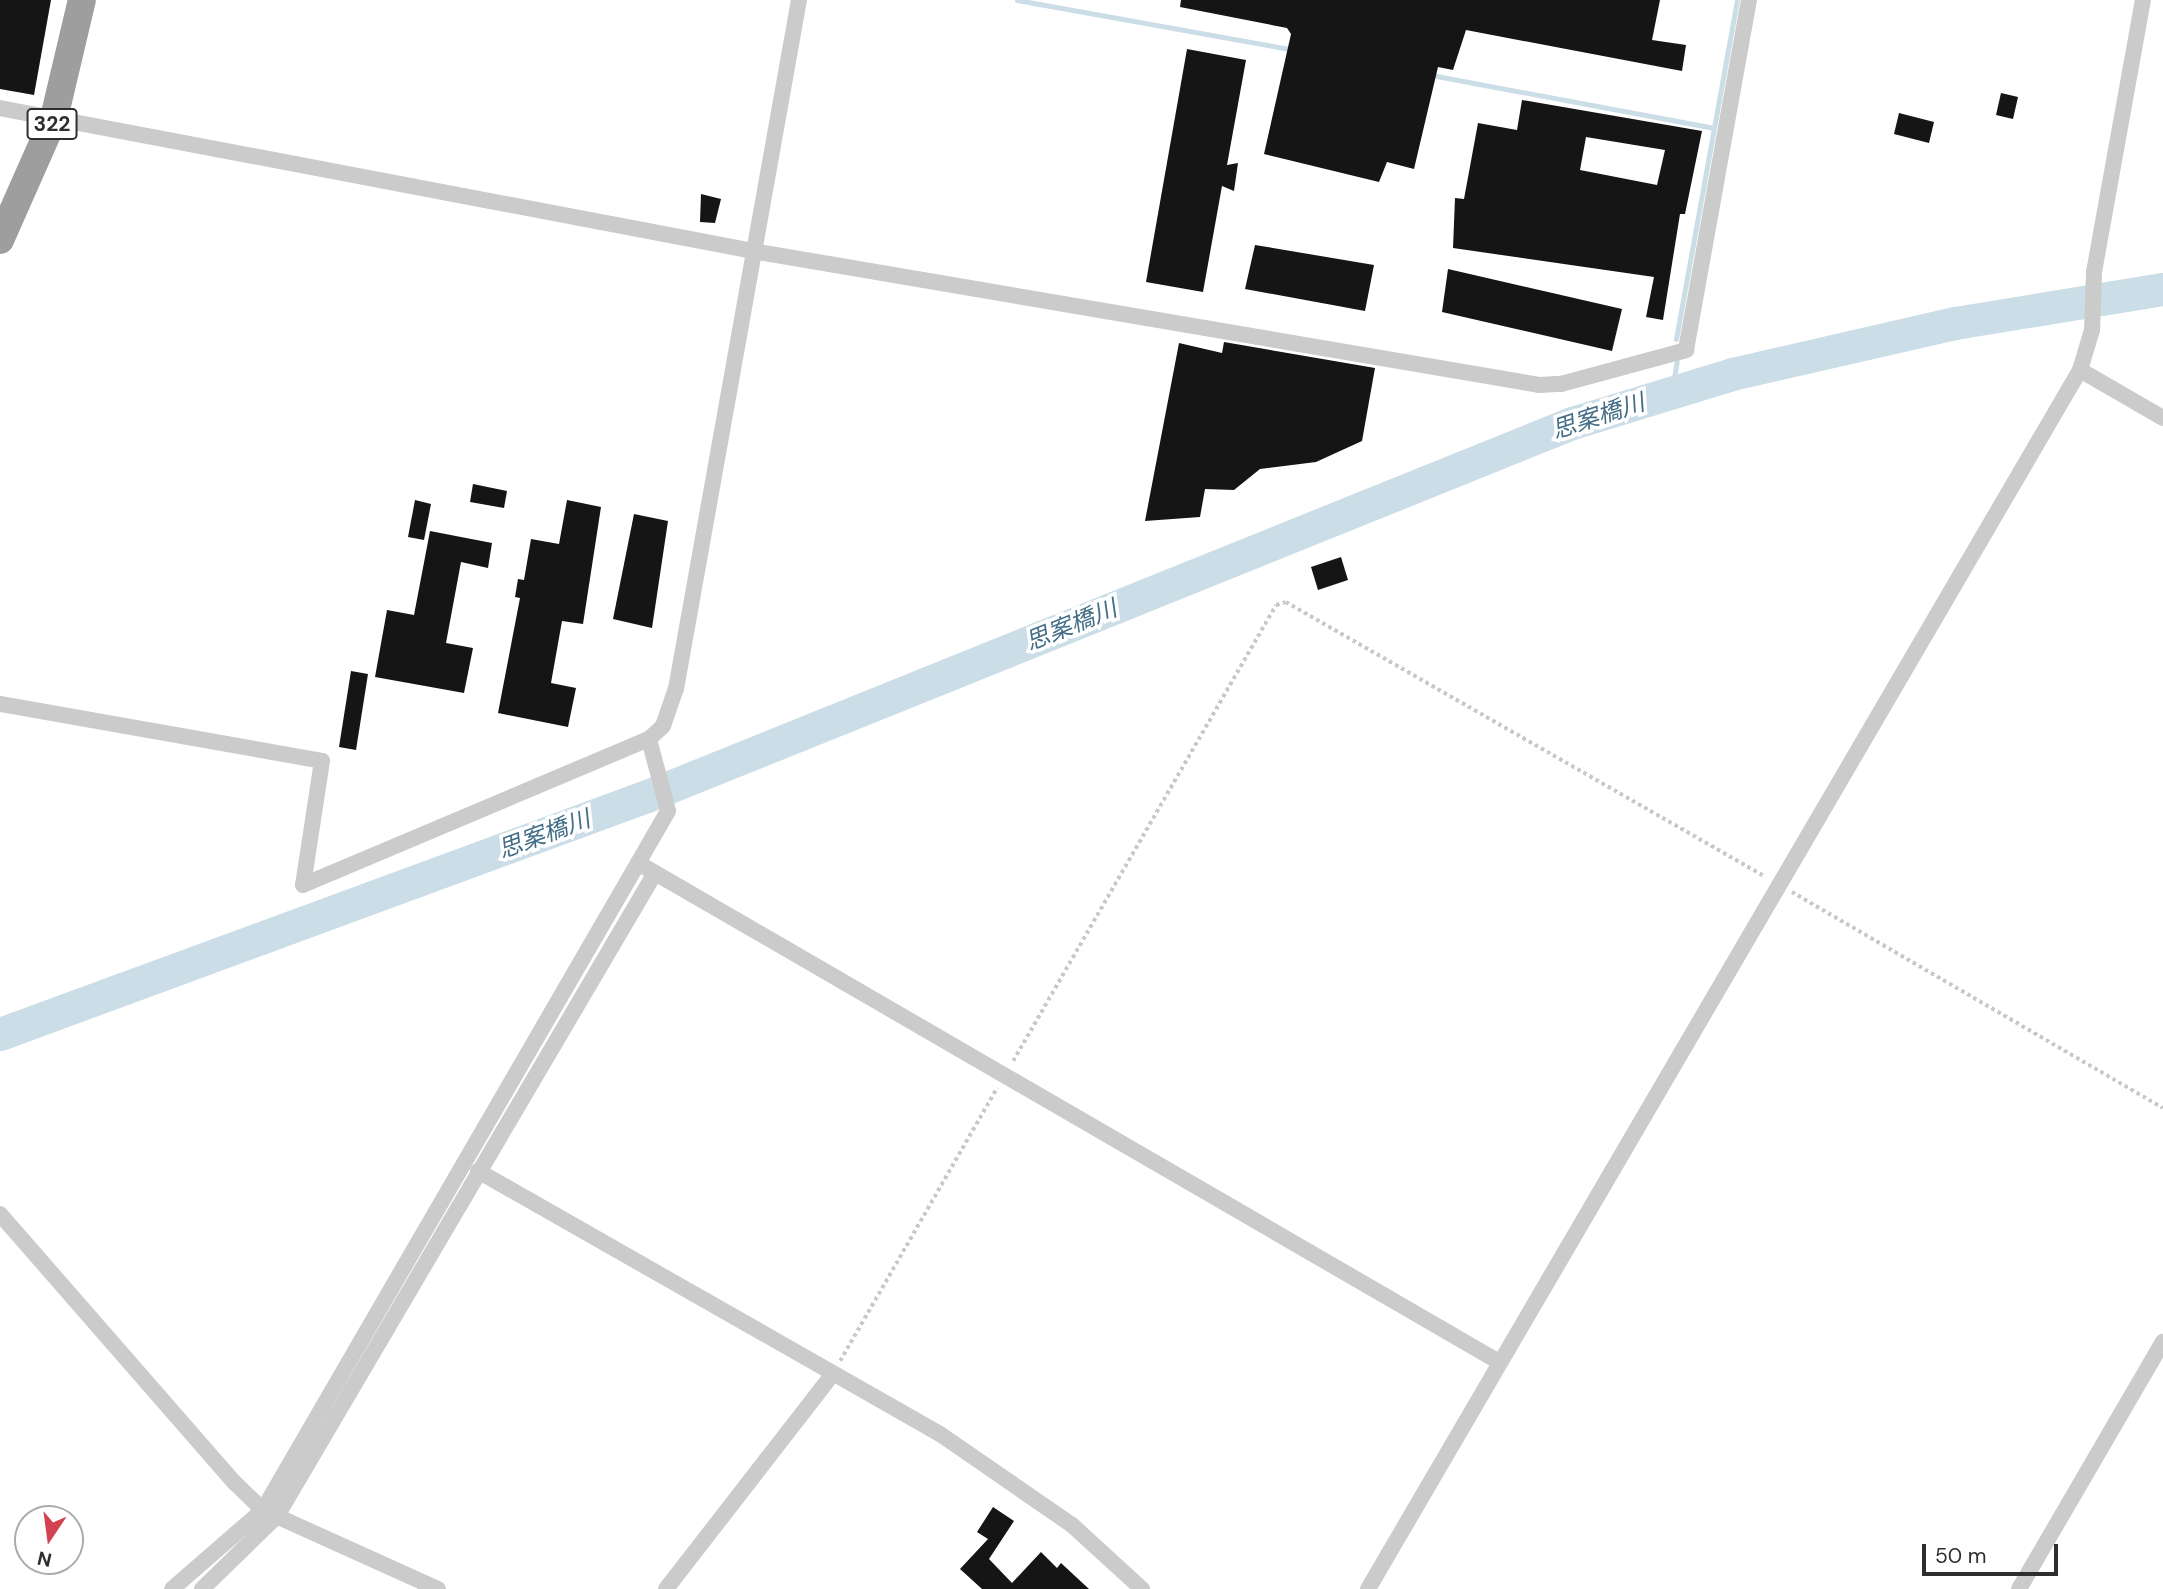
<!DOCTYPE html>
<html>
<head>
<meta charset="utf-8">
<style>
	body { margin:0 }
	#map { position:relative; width:2163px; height:1589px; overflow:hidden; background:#fff; font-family:"DM Sans","Noto Sans JP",sans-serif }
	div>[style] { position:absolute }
	.stream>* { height:5px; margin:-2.5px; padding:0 2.5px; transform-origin:2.5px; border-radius:2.5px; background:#cbdde7 }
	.river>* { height:33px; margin:-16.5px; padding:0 16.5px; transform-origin:16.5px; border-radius:16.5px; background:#cbdde7 }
	.building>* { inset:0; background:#151515 }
	.path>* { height:3.5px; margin-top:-1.75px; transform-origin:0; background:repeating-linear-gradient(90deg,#c8c8c8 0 3.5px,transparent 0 7px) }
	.minor>* { height:16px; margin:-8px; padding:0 8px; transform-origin:8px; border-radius:8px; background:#cbcbcb }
	.trunk>* { height:28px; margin:-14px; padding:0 14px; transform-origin:14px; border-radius:14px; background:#9e9e9e }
	span { translate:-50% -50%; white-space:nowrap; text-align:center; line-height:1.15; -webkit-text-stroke:7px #fff; paint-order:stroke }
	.shield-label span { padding:2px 5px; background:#fff; border:2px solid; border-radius:5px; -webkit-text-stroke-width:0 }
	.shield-label { font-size:21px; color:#2e2e2e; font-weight:700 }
	.water-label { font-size:24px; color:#446e87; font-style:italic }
	.north { position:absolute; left:14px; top:1505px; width:70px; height:70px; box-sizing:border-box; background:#fff; border:2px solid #ababab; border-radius:50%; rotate:193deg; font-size:19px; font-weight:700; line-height:28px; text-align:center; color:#2e2e2e }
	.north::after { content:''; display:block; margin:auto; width:24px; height:32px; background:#d24250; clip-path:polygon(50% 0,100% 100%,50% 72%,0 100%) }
	.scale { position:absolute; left:1922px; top:1544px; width:136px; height:32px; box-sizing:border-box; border:4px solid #2e2e2e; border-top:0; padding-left:9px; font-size:21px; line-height:24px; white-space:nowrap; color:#2e2e2e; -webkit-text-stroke:5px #fff; paint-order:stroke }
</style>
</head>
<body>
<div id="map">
	<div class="stream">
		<div style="left:1017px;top:0;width:281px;rotate:10.2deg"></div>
		<div style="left:1431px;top:75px;width:287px;rotate:10.6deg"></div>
		<div style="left:1676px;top:339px;width:344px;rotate:-79.8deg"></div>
		<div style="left:1672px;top:391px;width:30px;rotate:-81deg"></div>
	</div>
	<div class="river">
		<div style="left:0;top:1034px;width:689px;rotate:-20.2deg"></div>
		<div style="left:647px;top:796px;width:997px;rotate:-21.96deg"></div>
		<div style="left:1572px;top:423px;width:167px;rotate:-17deg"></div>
		<div style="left:1732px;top:374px;width:229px;rotate:-12.9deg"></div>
		<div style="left:1955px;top:323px;width:211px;rotate:-9.3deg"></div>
	</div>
	<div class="building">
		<div style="clip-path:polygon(0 0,51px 0,34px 95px,0 89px)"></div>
		<div style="clip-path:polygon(1181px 0,1660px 0,1652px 40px,1686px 45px,1682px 71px,1466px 30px,1453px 70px,1438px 67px,1414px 169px,1387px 162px,1379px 182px,1264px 154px,1291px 34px,1287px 28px,1180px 7px)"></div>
		<div style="clip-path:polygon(1187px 49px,1246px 60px,1227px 165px,1238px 163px,1234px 191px,1222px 186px,1203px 292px,1146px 282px)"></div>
		<div style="clip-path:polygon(2001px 93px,2018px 97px,2013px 119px,1996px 115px)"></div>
		<div style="clip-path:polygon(evenodd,1522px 100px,1702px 131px,1685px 214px,1680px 214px,1663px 320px,1646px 317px,1654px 277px,1453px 248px,1455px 198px,1464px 199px,1478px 123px,1517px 130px,1522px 100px,1586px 137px,1665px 150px,1657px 185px,1580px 170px,1586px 137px)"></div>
		<div style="clip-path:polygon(1899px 113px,1934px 122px,1929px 143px,1894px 134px)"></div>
		<div style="clip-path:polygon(701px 194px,721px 199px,715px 223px,700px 222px)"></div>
		<div style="clip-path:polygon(1255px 245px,1374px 265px,1365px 311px,1245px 289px)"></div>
		<div style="clip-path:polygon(1448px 269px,1622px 309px,1612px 351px,1442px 312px)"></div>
		<div style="clip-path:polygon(1224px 342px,1375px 368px,1362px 441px,1316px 462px,1260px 469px,1234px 490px,1205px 489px,1200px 517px,1145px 521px,1179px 343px,1222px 353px)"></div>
		<div style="clip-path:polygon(473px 484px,507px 491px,504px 508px,470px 502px)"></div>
		<div style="clip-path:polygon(415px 500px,431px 504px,424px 540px,408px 537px)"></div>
		<div style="clip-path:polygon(567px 500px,601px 507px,583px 624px,562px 621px,551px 683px,576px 688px,568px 727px,498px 713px,520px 598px,515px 597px,518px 579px,524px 580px,531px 539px,559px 544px)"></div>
		<div style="clip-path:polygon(634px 514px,668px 521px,652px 628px,613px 619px)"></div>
		<div style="clip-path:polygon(430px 531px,492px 543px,488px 568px,461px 562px,446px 643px,473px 648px,464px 693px,375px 677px,387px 610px,414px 615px)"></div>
		<div style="clip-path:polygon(1341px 557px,1348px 580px,1318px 590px,1311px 567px)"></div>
		<div style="clip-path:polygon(351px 671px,368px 674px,356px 750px,339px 747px)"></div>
		<div style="clip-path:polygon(993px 1507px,1014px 1521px,989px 1559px,1012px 1583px,1041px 1552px,1057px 1568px,1061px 1563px,1089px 1589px,982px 1589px,960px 1569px,988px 1539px,977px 1532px)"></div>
	</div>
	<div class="path">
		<div style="left:1792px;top:892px;width:429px;rotate:30.2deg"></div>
		<div style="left:1013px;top:1061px;width:526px;rotate:-60.03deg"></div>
		<div style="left:1276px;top:605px;width:10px;rotate:-17deg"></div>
		<div style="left:1286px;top:602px;width:551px;rotate:29.82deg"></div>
		<div style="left:840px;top:1361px;width:315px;rotate:-60.1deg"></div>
	</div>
	<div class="minor">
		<div style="left:0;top:108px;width:766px;rotate:10.75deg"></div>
		<div style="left:753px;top:251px;width:797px;rotate:9.67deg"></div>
		<div style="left:1539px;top:385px;width:22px;rotate:-3deg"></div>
		<div style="left:1561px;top:384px;width:130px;rotate:-15.2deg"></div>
		<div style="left:1686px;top:350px;width:356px;rotate:-79.8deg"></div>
		<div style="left:2080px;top:370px;width:96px;rotate:30deg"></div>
		<div style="left:0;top:704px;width:327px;rotate:10deg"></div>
		<div style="left:322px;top:761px;width:125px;rotate:98.7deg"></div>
		<div style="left:303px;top:885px;width:376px;rotate:-22.9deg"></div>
		<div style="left:649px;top:739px;width:19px;rotate:-43deg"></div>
		<div style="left:663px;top:726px;width:39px;rotate:-71deg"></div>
		<div style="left:676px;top:689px;width:700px;rotate:-79.88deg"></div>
		<div style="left:638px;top:863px;width:995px;rotate:30.09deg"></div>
		<div style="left:478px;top:1171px;width:532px;rotate:29.65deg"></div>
		<div style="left:940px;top:1434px;width:160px;rotate:34.6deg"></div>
		<div style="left:1072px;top:1525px;width:95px;rotate:42.4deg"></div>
		<div style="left:0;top:1214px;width:357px;rotate:48.9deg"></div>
		<div style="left:235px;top:1483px;width:39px;rotate:44deg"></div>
		<div style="left:263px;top:1510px;width:192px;rotate:24.3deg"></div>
		<div style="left:172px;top:1589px;width:121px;rotate:-41deg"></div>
		<div style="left:263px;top:1510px;width:748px;rotate:-59.9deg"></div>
		<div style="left:638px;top:863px;width:60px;rotate:-60deg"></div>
		<div style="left:668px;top:811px;width:74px;rotate:-104.8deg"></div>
		<div style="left:202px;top:1589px;width:105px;rotate:-44.2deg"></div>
		<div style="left:277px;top:1516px;width:746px;rotate:-59.55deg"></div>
		<div style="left:666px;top:1589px;width:271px;rotate:-52.2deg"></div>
		<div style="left:1368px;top:1589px;width:1412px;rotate:-59.71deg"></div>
		<div style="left:2080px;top:370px;width:42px;rotate:-73.3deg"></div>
		<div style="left:2092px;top:330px;width:58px;rotate:-88deg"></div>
		<div style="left:2094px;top:272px;width:276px;rotate:-79.8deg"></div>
		<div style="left:2019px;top:1589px;width:286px;rotate:-59.8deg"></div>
	</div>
	<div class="trunk">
		<div style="left:0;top:240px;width:133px;rotate:-66.1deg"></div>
		<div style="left:54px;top:118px;width:121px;rotate:-76.7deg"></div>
	</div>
	<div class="shield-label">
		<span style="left:52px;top:124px">322</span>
	</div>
	<div class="water-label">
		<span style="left:1598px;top:416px;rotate:-18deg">思案橋川</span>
		<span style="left:1071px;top:625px;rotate:-22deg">思案橋川</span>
		<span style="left:544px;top:834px;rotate:-20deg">思案橋川</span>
	</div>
	<div class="north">N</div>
	<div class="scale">50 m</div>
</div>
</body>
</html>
